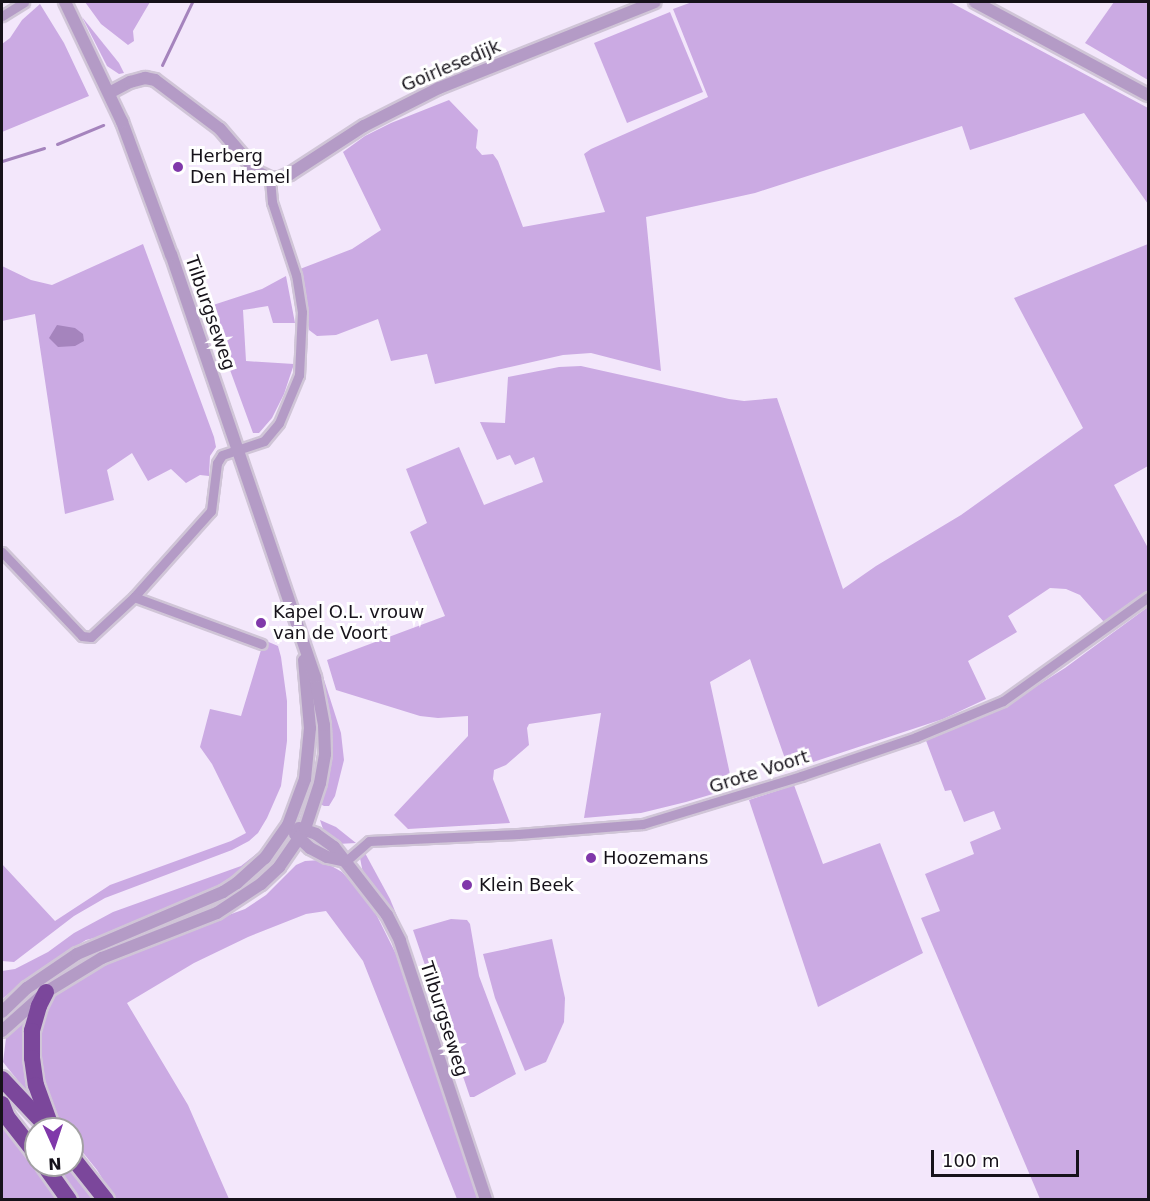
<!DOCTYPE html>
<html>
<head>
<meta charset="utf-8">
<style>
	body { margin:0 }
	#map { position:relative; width:1150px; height:1201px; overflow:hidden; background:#f3e7fb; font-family:"DejaVu Sans",sans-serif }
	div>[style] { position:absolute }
	.green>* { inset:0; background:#cbaae3 }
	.water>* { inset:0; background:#a584bd }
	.stream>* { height:3px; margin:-1.5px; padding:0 1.5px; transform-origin:1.5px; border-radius:1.5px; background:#a584bd }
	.roads { filter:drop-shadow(2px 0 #d0c5d7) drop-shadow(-2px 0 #d0c5d7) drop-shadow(0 2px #d0c5d7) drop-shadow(0 -2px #d0c5d7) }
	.minor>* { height:9px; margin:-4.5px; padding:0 4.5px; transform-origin:4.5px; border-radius:4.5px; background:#b49bc6 }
	.tertiary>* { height:12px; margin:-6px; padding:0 6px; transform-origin:6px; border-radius:6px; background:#b49bc6 }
	.trunk>* { height:16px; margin:-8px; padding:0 8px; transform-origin:8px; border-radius:8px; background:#7b479b }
	.dots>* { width:16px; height:16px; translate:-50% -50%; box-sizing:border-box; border:3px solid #fff; border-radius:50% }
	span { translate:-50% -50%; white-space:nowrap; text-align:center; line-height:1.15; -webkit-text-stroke:6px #fff; paint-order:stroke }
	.street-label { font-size:18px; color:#16121a }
	.poi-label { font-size:18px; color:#16121a }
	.left { translate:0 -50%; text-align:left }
	.frame { position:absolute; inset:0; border:3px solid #16121a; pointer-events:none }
	.north { position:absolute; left:24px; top:1117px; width:60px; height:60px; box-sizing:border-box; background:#fff; border:2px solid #a2a0a3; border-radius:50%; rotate:177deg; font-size:16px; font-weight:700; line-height:24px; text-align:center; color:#16121a }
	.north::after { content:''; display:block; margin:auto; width:21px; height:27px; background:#8038aa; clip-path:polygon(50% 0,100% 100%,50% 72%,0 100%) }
	.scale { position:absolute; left:931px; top:1150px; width:148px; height:27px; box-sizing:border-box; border:3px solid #16121a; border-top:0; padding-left:8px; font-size:18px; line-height:21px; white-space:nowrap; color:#16121a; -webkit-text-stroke:4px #fff; paint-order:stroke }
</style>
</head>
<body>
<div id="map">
	<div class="green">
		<div style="clip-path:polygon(85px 2px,150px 2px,133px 31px,134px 41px,128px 45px,101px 24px)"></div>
		<div style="clip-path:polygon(692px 2px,950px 2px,1148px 108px,1148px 204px,1084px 113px,970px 150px,962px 126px,755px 193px,646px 217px,661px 371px,591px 353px,563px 355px,435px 384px,427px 354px,391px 361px,378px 319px,336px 335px,317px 336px,309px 330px,300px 269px,352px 249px,381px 230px,343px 152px,365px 136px,391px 123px,449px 100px,478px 130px,476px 148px,482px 155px,493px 154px,498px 161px,523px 227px,605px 212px,584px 154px,591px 149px,708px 97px,673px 9px)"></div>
		<div style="clip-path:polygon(1114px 2px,1148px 2px,1148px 80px,1085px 43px)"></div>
		<div style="clip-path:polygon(40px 4px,64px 43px,89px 96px,2px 132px,2px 44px,10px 38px,22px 20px)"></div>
		<div style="clip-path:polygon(670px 12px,703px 92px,627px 123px,594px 43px)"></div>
		<div style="clip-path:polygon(82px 17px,119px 63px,124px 73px,119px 74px,107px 66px)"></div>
		<div style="clip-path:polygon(143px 244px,214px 437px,216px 447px,210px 456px,209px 476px,200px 475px,186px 483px,171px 469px,148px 481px,132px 453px,107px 470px,114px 500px,65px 514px,35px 314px,2px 321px,2px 266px,31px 280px,52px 285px)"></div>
		<div style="clip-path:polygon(1148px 244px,1148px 466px,1114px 485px,1148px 548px,1148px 590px,1104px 622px,1080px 595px,1066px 589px,1050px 588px,1008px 616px,1017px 632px,968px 661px,986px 699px,943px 719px,789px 770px,750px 659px,710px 682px,733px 788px,686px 802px,641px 813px,584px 818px,601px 713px,529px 724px,527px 728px,529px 745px,506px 765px,494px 770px,493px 779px,510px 823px,408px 829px,394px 815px,468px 736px,468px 716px,438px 718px,420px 716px,336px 690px,327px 660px,445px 616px,410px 532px,427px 523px,406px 469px,459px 447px,484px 505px,543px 482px,534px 457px,515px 465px,510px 455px,497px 460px,480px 422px,505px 423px,508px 377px,559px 367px,581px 366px,729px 399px,744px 401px,777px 398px,843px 589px,876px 566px,961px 515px,1083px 428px,1014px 298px)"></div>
		<div style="clip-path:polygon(286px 276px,295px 323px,273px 323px,268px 306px,243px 310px,246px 361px,294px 364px,284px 394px,272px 418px,259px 433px,253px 433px,207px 307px,262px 289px)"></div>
		<div style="clip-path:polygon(1148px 607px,1148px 1199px,1040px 1199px,921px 918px,940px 911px,925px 874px,974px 854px,970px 842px,1001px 829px,994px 811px,964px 822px,951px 790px,945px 791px,925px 738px,981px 717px,1016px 699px,1065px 668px)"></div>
		<div style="clip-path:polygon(264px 640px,278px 646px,281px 657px,287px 701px,287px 741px,281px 786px,267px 818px,258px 833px,249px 841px,232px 850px,105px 898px,74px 916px,14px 962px,2px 961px,2px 864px,55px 921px,110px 885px,231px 841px,246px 833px,212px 764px,200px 747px,210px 709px,241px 716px)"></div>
		<div style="clip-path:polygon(320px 667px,341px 733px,344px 760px,335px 796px,329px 806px,324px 806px,320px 804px,320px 800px,329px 742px)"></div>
		<div style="clip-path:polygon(794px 785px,823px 864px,880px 843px,923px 953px,818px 1007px,749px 800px)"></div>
		<div style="clip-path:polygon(320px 820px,336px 827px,356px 843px,338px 844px,325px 835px)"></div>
		<div style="clip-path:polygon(282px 823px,262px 855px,236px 880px,116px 933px,86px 940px,44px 967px,2px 999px,2px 971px,15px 969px,48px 952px,74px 933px,113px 912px,241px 866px,260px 851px)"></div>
		<div style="clip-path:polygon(365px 853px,390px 899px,402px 928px,363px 873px,360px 858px)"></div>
		<div style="clip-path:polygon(321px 860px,342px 872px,363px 895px,376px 914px,396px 954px,478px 1199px,457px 1199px,363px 961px,326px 911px,306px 914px,248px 937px,194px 963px,127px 1003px,188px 1105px,229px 1199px,115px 1199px,97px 1170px,72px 1139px,72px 1129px,64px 1129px,52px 1112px,36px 1059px,42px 1008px,62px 987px,103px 961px,245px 909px,266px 895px,296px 865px,305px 861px)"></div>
		<div style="clip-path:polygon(451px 919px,467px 920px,470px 924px,479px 976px,516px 1074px,474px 1097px,470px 1097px,413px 930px)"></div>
		<div style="clip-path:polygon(552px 939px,565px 998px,564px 1022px,546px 1062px,525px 1071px,495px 998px,483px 954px)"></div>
		<div style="clip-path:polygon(34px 1007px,46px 1116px,3px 1062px,7px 1030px)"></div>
		<div style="clip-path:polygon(2px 1120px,36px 1165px,64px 1199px,2px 1199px)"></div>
		<div style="clip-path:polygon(53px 1165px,69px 1165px,98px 1199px,80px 1199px)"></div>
	</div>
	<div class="water">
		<div style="clip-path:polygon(57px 325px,75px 328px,83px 334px,84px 341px,75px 346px,58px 347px,49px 338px)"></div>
	</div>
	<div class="stream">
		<div style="left:162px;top:65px;width:70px;rotate:-64.5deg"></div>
		<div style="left:57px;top:144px;width:50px;rotate:-22.4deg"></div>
		<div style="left:2px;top:161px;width:44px;rotate:-17.2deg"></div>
	</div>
	<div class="roads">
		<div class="minor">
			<div style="left:2px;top:16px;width:26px;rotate:-32deg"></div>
			<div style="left:2px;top:552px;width:116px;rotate:46.4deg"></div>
			<div style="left:82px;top:636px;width:9px;rotate:6deg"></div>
			<div style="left:91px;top:637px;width:59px;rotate:-42.9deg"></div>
			<div style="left:134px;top:597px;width:115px;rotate:-48.2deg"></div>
			<div style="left:211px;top:511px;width:48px;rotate:-82.9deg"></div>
			<div style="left:217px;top:463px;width:9px;rotate:-58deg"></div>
			<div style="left:222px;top:455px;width:44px;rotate:-18.4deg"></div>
			<div style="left:264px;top:441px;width:23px;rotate:-50deg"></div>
			<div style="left:279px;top:423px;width:52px;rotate:-67.4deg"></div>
			<div style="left:299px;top:375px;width:63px;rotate:-87.3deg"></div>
			<div style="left:302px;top:312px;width:37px;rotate:-99deg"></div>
			<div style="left:296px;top:275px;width:77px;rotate:-108.2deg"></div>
			<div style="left:272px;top:202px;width:24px;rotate:-95deg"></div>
			<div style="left:134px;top:597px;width:136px;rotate:20.2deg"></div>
			<div style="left:346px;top:861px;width:30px;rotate:-41deg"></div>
			<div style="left:369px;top:841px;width:149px;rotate:-2.7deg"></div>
			<div style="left:518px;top:834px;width:125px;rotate:-4.6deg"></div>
			<div style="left:643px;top:824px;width:165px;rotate:-16.9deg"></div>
			<div style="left:801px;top:776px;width:121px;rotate:-18.7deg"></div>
			<div style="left:916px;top:737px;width:94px;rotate:-22.5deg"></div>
			<div style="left:1003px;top:701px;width:178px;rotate:-35.6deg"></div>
		</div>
		<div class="tertiary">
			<div style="left:975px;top:2px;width:196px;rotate:28.3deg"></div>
			<div style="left:109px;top:93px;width:24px;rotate:-28deg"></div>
			<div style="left:130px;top:82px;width:16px;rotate:-15deg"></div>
			<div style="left:145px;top:78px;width:10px;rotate:11deg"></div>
			<div style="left:155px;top:80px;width:81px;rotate:37deg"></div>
			<div style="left:220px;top:129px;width:57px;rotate:49.3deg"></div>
			<div style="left:257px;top:172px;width:14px;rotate:25deg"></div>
			<div style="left:270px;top:178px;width:10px"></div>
			<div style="left:280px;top:178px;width:11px;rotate:-22deg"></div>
			<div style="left:290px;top:174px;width:88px;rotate:-33deg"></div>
			<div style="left:364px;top:126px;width:84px;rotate:-26.9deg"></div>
			<div style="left:439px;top:88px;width:232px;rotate:-21.7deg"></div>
			<div style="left:299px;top:828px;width:18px;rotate:19deg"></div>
			<div style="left:316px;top:834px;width:22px;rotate:36deg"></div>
			<div style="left:334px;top:847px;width:86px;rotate:52.1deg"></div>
			<div style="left:387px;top:915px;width:29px;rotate:63deg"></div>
			<div style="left:400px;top:941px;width:273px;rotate:71.6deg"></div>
			<div style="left:295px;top:834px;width:21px;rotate:43deg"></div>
			<div style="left:310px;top:848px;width:19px;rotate:28deg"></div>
			<div style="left:327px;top:857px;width:19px;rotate:12deg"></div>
			<div style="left:2px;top:1012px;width:35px;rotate:-44deg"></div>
			<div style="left:27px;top:988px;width:60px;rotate:-34.2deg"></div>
			<div style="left:77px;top:954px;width:159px;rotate:-23deg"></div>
			<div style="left:223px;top:892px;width:17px;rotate:-33deg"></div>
			<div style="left:237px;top:883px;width:38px;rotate:-42deg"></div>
			<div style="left:265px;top:858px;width:40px;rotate:-55.1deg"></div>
			<div style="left:288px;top:825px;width:49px;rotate:-69.7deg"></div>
			<div style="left:305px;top:779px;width:51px;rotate:-84.4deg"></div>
			<div style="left:310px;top:728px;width:68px;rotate:-95deg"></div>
			<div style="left:2px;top:1031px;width:59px;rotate:-41.6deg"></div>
			<div style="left:46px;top:992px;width:66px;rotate:-31.3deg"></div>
			<div style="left:102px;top:958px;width:123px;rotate:-21.4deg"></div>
			<div style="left:217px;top:913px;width:53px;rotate:-33.4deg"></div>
			<div style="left:261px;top:884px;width:25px;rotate:-43deg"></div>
			<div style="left:279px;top:867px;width:46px;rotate:-55.6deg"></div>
			<div style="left:305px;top:829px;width:48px;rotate:-71.9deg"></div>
			<div style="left:320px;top:783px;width:29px;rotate:-80deg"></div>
			<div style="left:325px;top:754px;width:29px;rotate:-92deg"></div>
			<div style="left:324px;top:725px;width:49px;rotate:-100.6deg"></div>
			<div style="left:315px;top:677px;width:446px;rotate:-108.8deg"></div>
			<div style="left:171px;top:255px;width:142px;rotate:-110.2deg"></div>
			<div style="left:122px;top:122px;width:133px;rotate:-115.4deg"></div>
		</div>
		<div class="trunk">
			<div style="left:46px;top:992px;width:16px;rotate:117deg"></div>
			<div style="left:39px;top:1006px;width:26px;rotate:106deg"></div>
			<div style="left:32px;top:1031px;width:27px;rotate:90deg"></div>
			<div style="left:32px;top:1058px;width:27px;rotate:82deg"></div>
			<div style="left:36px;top:1085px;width:47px;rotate:70deg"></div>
			<div style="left:2px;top:1079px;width:69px;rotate:46.8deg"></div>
			<div style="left:2px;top:1104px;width:14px;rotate:69deg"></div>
			<div style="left:7px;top:1117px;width:47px;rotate:51.9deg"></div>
			<div style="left:72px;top:1157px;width:55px;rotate:51.7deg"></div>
			<div style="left:44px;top:1165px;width:43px;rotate:54.5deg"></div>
		</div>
	</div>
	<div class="dots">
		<div style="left:178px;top:167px;background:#8038aa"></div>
		<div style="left:261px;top:623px;background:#8038aa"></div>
		<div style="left:591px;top:858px;background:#8038aa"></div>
		<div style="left:467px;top:885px;background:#8038aa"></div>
	</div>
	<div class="street-label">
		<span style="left:451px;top:66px;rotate:-23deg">Goirlesedijk</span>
		<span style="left:210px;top:313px;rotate:71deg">Tilburgseweg</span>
		<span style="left:759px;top:772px;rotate:-18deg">Grote Voort</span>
		<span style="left:444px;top:1019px;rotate:72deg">Tilburgseweg</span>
	</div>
	<div class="poi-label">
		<span class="left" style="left:190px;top:167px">Herberg<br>Den Hemel</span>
		<span class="left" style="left:273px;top:623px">Kapel O.L. vrouw<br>van de Voort</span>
		<span class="left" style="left:603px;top:858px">Hoozemans</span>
		<span class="left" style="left:479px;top:885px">Klein Beek</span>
	</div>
	<div class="frame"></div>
	<div class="north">N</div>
	<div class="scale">100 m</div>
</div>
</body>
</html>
